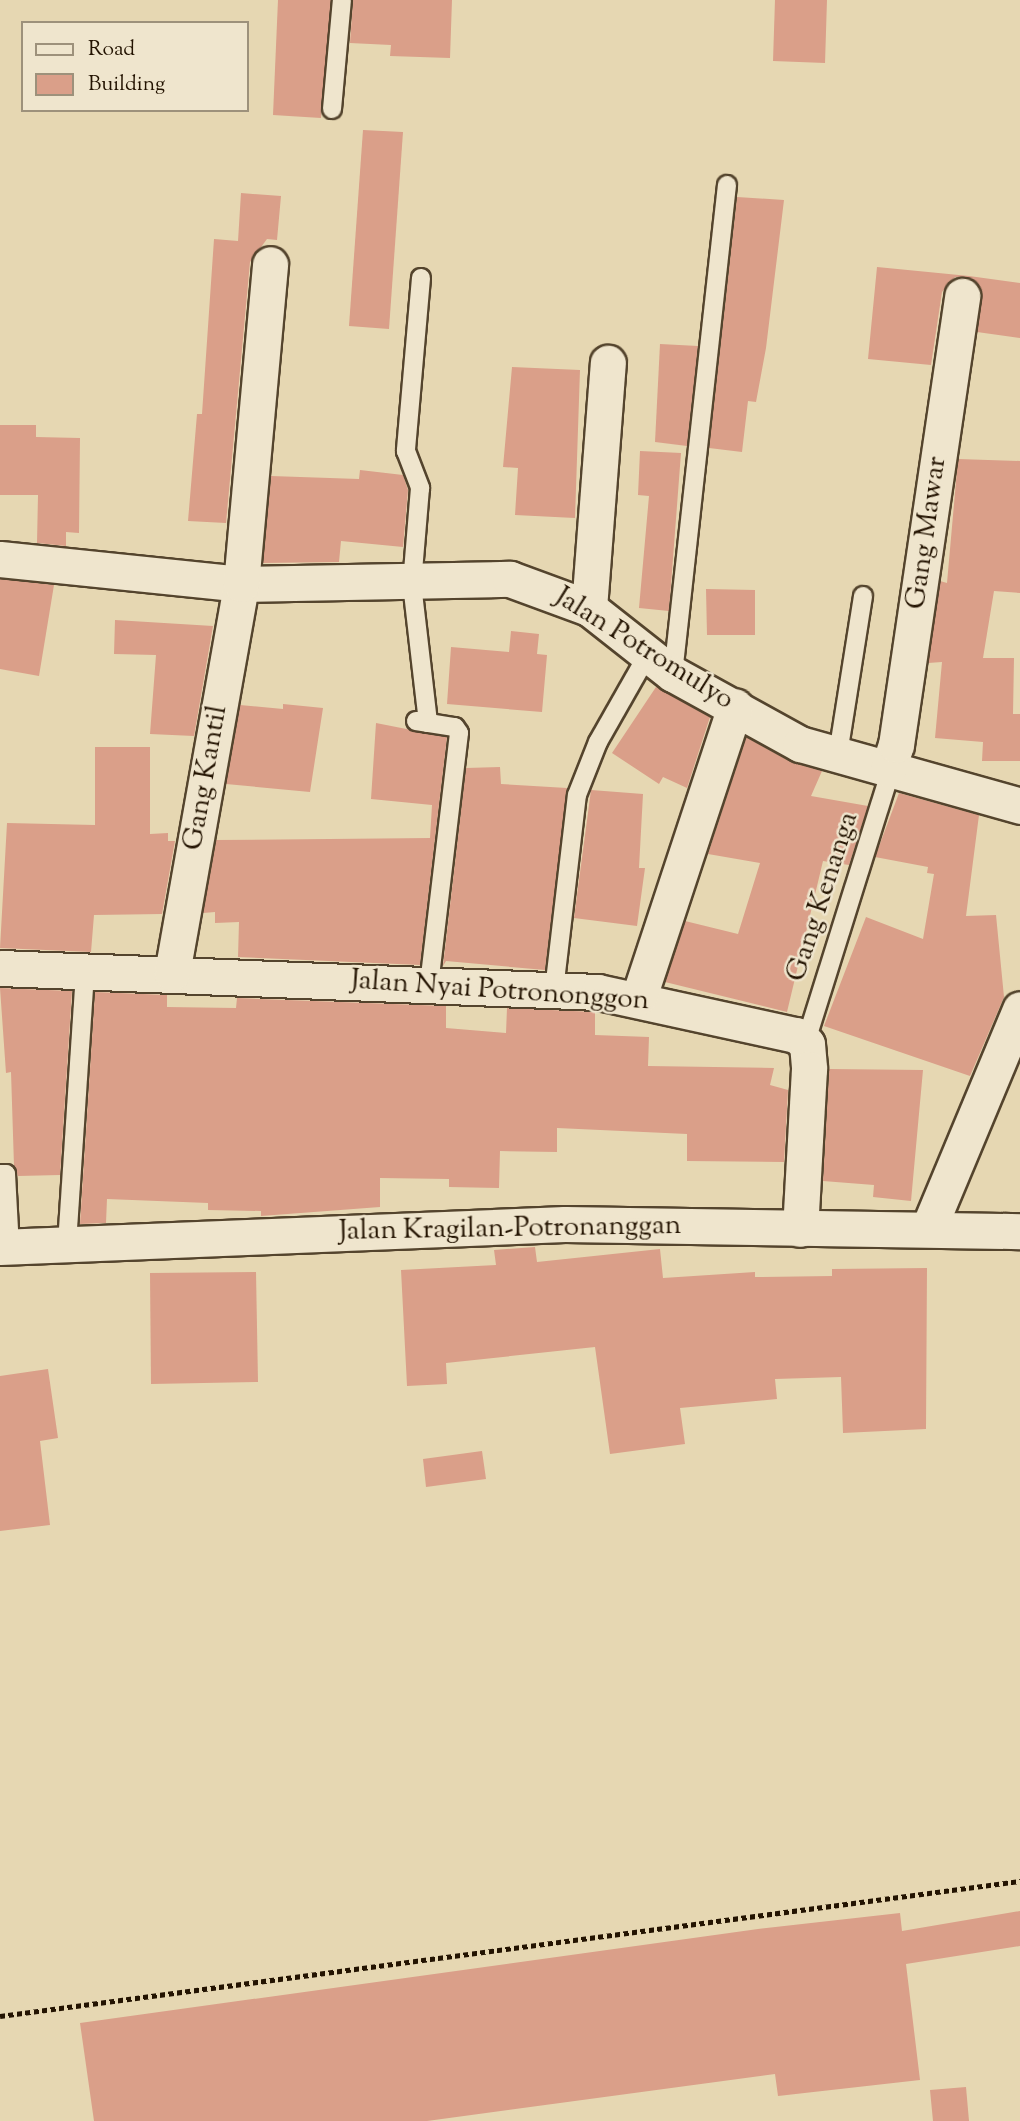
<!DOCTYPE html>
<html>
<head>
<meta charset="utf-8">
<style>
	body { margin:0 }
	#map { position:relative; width:1020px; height:2121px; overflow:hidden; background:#e6d7b2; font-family:"Sorts Mill Goudy",serif }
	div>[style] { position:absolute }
	.building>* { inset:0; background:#da9f89 }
	.path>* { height:4.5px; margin-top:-2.25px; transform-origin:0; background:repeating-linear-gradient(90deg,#231301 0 5px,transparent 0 8.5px) }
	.roads { filter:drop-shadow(2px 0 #54442d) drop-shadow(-2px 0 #54442d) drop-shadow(0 2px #54442d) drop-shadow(0 -2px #54442d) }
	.lane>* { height:18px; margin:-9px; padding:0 9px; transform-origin:9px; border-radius:9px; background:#efe5cd }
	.street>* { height:35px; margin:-17.5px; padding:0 17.5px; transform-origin:17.5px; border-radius:17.5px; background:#efe5cd }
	span { translate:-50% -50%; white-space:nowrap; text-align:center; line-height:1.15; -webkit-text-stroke:5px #efe5cd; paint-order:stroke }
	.street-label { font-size:28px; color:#231301 }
	.legend { position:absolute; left:21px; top:21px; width:228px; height:91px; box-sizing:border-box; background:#efe5cd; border:2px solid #9d917b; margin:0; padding:9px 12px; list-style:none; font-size:21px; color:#231301 }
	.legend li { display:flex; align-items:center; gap:14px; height:35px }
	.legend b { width:35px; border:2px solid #9d917b }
</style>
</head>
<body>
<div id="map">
	<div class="building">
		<div style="clip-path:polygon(278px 0,331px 0,321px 118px,273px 115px)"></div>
		<div style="clip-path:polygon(353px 0,452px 0,450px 58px,390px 56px,391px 45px,350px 43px)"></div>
		<div style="clip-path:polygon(775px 0,827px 0,825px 63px,773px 61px)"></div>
		<div style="clip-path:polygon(363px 130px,403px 132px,389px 329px,349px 326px)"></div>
		<div style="clip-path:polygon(241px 193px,281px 196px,277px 240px,267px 239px,250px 262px,226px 523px,188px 521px,197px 414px,202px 414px,214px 239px,238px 241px)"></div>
		<div style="clip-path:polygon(737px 197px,784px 200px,766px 348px,756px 402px,748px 401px,742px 452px,709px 448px)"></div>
		<div style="clip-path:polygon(877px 267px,969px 276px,1020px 283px,1020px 338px,977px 332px,981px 289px,974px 280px,955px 277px,942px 292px,931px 365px,868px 359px)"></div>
		<div style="clip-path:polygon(660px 344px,698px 346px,687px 446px,655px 442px)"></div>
		<div style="clip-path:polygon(512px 367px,580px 370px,575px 518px,515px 515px,518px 468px,503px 467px)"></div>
		<div style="clip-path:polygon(0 425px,36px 425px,36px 437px,80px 438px,79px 533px,66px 532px,66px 546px,37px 543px,38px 495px,0 495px)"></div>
		<div style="clip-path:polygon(640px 451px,681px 453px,669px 611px,639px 608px,649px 496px,638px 495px)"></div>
		<div style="clip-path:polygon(958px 459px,1020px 461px,1020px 593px,994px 591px,983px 658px,1014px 658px,1013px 714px,1020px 714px,1020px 761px,982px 761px,983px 742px,935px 738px,942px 662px,928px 663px,940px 581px,947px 583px)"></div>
		<div style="clip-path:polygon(360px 470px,403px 475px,408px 490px,403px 547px,341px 541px,339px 562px,263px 563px,271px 476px,359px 479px)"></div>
		<div style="clip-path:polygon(0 579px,54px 585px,39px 676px,0 669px)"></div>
		<div style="clip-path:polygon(706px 589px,755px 590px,755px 635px,707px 635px)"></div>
		<div style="clip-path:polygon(115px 620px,213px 626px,194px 736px,150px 734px,156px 655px,114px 654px)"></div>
		<div style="clip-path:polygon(511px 631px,539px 634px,537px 654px,547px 655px,542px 712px,447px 704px,451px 647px,509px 652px)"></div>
		<div style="clip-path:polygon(656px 687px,710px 717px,687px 788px,663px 777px,659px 784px,612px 753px)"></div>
		<div style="clip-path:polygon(283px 704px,323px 708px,310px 792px,226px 784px,240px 705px,283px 709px)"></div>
		<div style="clip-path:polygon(376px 723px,447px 737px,420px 965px,238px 957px,239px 922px,215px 923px,215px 912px,203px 913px,216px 840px,430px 838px,432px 805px,371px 799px)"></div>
		<div style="clip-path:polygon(746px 737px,791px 762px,822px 771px,811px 796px,868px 806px,849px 865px,823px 861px,787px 1012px,665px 982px,685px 921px,738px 934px,760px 863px,708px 854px)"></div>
		<div style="clip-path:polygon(95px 747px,150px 747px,150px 834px,168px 833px,168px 841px,175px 841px,162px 914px,94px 915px,91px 952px,0 948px,7px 823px,95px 825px)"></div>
		<div style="clip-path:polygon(500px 767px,501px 784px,567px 788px,545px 970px,446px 961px,443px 966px,466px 768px)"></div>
		<div style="clip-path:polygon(591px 790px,643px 794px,639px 868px,645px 868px,637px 926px,574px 918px)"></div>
		<div style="clip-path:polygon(899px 793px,979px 815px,966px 916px,996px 915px,1004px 997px,970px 1076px,824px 1026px,866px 917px,923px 939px,934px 874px,927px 873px,928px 867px,875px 857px)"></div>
		<div style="clip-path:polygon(0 988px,72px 991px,60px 1175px,18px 1176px,14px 1166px,11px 1072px,6px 1073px)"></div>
		<div style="clip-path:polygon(95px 992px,167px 995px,167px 1007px,236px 1008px,237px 998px,446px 1006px,446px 1028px,506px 1033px,507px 1008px,595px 1012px,595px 1035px,649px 1037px,648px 1066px,774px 1068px,770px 1085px,788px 1090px,784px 1162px,687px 1161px,687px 1134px,557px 1128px,557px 1152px,500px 1151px,499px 1188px,449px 1187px,449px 1179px,380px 1178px,380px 1207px,261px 1216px,261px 1211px,208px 1210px,208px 1203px,107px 1199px,106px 1223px,80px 1224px)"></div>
		<div style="clip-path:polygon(829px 1069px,923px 1070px,911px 1201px,873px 1197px,874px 1185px,823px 1181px)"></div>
		<div style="clip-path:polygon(535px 1247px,537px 1262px,660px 1249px,663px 1278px,755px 1272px,755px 1277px,832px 1276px,832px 1269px,927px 1268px,926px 1429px,843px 1433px,841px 1377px,775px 1379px,777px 1399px,680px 1408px,685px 1444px,610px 1454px,595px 1347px,446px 1363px,447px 1384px,407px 1386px,401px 1270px,496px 1265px,494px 1250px)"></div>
		<div style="clip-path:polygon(256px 1272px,258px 1382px,151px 1384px,150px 1273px)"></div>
		<div style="clip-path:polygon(48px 1369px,58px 1438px,40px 1441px,50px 1525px,0 1531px,0 1376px)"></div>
		<div style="clip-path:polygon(482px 1451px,486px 1479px,426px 1487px,423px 1459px)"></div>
		<div style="clip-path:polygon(1020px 1911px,1020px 1946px,906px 1964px,920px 2080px,778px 2096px,775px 2074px,427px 2121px,94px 2121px,80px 2023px,758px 1929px,900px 1913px,902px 1931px)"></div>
		<div style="clip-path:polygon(966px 2087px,969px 2121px,933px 2121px,930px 2090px)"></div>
	</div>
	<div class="path">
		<div style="left:0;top:2016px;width:1029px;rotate:-7.54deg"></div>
	</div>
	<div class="roads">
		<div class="lane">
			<div style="left:332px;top:109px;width:109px;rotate:-84.8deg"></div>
			<div style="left:421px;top:278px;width:174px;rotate:95deg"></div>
			<div style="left:406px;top:451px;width:40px;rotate:69deg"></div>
			<div style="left:420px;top:488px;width:96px;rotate:94.8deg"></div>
			<div style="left:412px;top:584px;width:140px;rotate:83.4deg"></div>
			<div style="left:673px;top:674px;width:492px;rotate:-83.7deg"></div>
			<div style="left:416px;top:721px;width:39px;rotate:9deg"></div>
			<div style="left:455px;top:727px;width:7px;rotate:56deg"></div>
			<div style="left:459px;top:733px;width:253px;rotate:96.8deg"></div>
			<div style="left:838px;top:754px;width:160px;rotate:-81deg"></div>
			<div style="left:554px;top:990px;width:196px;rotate:-83.3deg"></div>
			<div style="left:577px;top:795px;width:57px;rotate:-68.4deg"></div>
			<div style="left:598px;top:742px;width:101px;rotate:-60.4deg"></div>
			<div style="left:806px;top:1041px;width:285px;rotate:-72.6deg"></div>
			<div style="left:0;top:1174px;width:6px"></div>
			<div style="left:6px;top:1174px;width:73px;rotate:86.9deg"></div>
			<div style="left:67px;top:1244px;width:274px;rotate:-86.2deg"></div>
		</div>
		<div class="street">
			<div style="left:0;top:559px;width:242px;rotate:5.9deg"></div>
			<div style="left:241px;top:584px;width:269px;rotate:-1.1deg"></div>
			<div style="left:510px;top:579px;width:84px;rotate:20.2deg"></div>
			<div style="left:589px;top:608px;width:107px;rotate:38.2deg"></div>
			<div style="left:673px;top:674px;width:145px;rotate:28.9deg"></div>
			<div style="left:800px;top:744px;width:229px;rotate:15.7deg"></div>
			<div style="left:589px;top:608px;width:246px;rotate:-85.6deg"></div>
			<div style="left:888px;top:769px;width:25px;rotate:-72deg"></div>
			<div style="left:896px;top:745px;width:454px;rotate:-81.6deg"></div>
			<div style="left:0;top:968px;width:598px;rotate:2.3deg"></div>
			<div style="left:598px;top:992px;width:203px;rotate:12.3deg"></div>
			<div style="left:796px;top:1035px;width:14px;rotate:39deg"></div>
			<div style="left:807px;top:1044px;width:25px;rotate:85deg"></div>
			<div style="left:809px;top:1069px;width:160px;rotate:93.2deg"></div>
			<div style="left:172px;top:973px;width:395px;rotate:-79.9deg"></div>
			<div style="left:241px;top:584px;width:321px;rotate:-84.8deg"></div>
			<div style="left:639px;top:997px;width:306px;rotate:-71.7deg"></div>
			<div style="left:929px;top:1227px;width:236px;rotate:-67.3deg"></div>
			<div style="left:0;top:1247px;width:565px;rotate:-2.33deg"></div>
			<div style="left:565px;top:1224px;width:455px;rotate:0.9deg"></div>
		</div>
	</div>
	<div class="street-label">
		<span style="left:927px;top:533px;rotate:-82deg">Gang Mawar</span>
		<span style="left:644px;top:649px;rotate:32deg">Jalan Potromulyo</span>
		<span style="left:206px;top:778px;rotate:-80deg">Gang Kantil</span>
		<span style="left:823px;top:897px;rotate:-72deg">Gang Kenanga</span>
		<span style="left:500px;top:991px;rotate:4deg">Jalan Nyai Potrononggon</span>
		<span style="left:510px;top:1229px;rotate:-1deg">Jalan Kragilan-Potronanggan</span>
	</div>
	<ul class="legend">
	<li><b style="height:9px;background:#efe5cd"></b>Road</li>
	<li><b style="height:19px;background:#da9f89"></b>Building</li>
	</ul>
</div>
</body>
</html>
